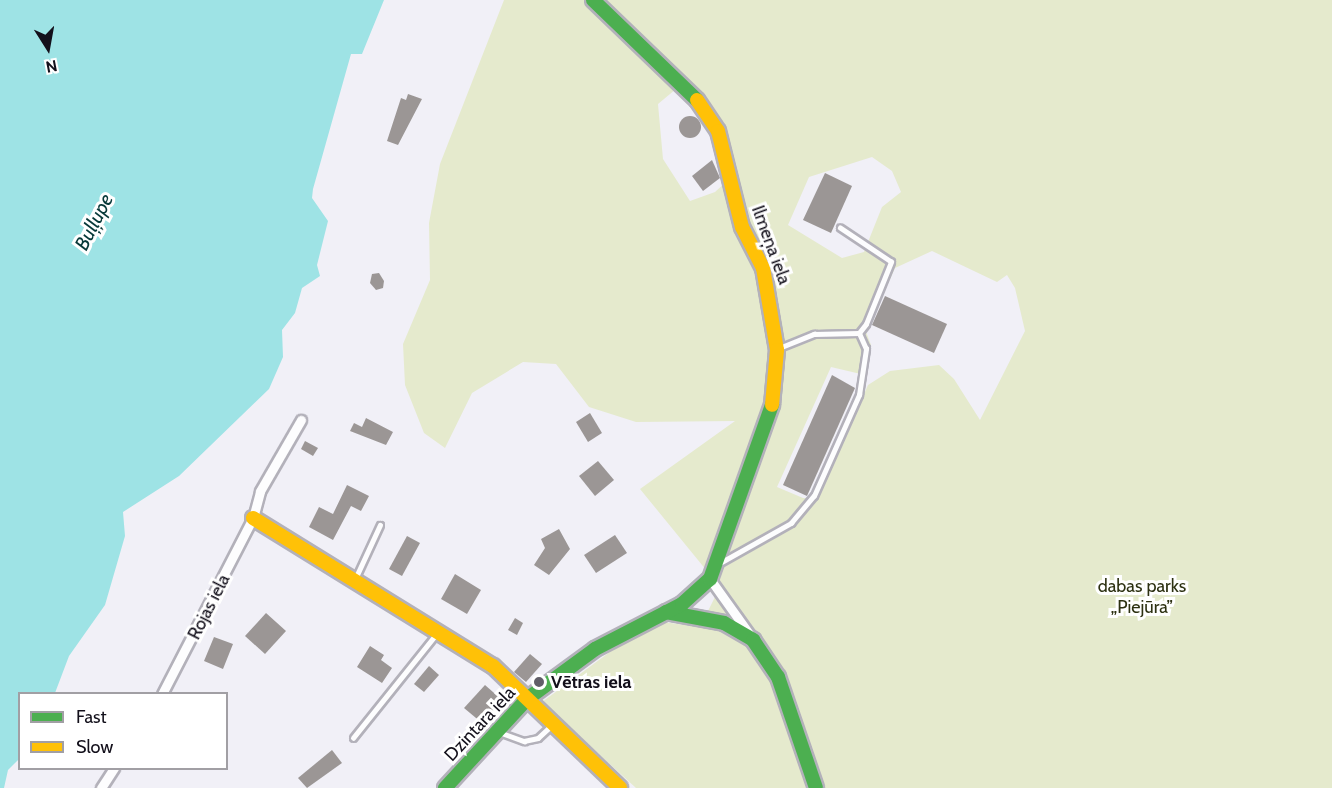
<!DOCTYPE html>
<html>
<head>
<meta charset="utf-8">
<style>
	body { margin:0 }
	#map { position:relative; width:1332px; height:788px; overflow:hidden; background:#f1f0f7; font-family:Cabin,sans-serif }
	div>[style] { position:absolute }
	.green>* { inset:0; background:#e5eacd }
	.water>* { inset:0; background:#9ee3e5 }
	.building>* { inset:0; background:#9b9695 }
	.round { border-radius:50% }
	.roads { filter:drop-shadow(2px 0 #b3b1ba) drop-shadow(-2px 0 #b3b1ba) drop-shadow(0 2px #b3b1ba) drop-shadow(0 -2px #b3b1ba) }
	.lane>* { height:4.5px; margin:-2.25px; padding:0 2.25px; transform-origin:2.25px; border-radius:2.25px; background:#fdfdfe }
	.street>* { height:9px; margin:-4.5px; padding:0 4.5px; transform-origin:4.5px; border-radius:4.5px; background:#fdfdfe }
	.fast>* { height:14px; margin:-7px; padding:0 7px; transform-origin:7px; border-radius:7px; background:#4caf50 }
	.slow>* { height:14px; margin:-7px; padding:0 7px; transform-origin:7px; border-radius:7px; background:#ffc107 }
	.dots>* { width:16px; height:16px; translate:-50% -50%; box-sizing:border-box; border:3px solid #fff; border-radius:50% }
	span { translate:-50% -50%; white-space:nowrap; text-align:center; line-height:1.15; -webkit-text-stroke:6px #fff; paint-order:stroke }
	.street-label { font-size:18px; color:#13101b }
	.park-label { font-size:18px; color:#2d3112 }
	.poi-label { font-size:18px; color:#13101b; font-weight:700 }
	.left { translate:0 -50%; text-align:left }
	.water-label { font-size:20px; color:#073939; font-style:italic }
	.legend { position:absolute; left:18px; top:692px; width:210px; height:78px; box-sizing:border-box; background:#fff; border:2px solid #a19fa4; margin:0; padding:8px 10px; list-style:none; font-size:18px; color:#13101b }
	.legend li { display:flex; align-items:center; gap:12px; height:30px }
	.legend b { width:30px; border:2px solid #a19fa4 }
	.north { position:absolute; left:18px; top:18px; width:60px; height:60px; -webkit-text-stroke:4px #fff; paint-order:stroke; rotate:169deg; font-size:16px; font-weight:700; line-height:24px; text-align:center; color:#13101b }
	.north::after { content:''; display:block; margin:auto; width:21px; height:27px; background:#13101b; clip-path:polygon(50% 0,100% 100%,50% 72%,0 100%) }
</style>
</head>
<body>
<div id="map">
	<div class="green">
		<div style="clip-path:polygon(evenodd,504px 0,1332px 0,1332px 788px,636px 788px,542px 702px,637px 632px,663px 622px,700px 627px,720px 587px,640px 489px,735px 421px,636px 422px,589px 407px,556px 364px,523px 362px,472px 393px,445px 448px,424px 433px,405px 385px,403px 344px,430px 280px,429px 223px,440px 164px,504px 0,676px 89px,697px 112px,712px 136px,727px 181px,715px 192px,690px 201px,663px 159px,658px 104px,676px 89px,504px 0,872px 157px,892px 171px,901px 192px,882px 207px,864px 252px,842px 258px,788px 225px,809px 177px,872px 157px,504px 0,932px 251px,997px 282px,1007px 275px,1015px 288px,1025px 331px,980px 420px,954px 379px,939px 365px,890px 371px,868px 385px,818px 499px,803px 498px,777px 487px,831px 367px,865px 375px,871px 345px,866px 332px,895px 268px,932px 251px)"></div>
	</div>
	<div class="water">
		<div style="clip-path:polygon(0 0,384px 0,362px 54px,351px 54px,313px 189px,312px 198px,328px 221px,317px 265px,320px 276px,302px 288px,295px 313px,282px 330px,283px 357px,269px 389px,179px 476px,123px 512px,125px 536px,105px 605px,69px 656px,55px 693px,20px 694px,19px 759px,8px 770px,4px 788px,0 788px)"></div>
	</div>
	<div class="building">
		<div style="clip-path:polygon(408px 94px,422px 99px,398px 145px,387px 141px,401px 98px,406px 100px)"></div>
		<div class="round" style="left:679px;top:116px;width:22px;height:22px"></div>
		<div style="clip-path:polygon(712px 160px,720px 178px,703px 191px,692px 176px)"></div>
		<div style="clip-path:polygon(825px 173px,852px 186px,831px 233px,803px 220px)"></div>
		<div style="clip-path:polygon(379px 273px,384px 281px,383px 288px,376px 290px,370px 283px,372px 274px)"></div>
		<div style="clip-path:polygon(885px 296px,947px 324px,934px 353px,872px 325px)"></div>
		<div style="clip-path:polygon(832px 375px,855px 388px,807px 496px,783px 485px)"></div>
		<div style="clip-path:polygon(590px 413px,602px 433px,588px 442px,576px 422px)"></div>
		<div style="clip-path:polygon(366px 418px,393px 432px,386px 445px,350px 431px,354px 423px,362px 427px)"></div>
		<div style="clip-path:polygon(305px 441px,318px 448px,313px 456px,301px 449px)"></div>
		<div style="clip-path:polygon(598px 461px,614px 480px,595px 496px,579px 476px)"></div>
		<div style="clip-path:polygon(347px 485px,369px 496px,361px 511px,351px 506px,333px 540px,309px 527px,319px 507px,333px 514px)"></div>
		<div style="clip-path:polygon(559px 529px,570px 549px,549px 575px,534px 565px,545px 548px,541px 539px)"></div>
		<div style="clip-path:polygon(615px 535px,627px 553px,596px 573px,584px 555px)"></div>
		<div style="clip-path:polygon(407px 536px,420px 543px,402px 576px,389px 569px)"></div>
		<div style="clip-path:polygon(455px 574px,481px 590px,467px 614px,441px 599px)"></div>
		<div style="clip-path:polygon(266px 613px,286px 631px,265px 654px,245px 636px)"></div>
		<div style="clip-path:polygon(515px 618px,523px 623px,517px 635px,508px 630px)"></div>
		<div style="clip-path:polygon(214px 637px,233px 644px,223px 669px,204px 661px)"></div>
		<div style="clip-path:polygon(370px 646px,384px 655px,381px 660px,392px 668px,382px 683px,357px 667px)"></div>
		<div style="clip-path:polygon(530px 654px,542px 664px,526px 682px,514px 672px)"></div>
		<div style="clip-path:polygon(429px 666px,439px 675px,424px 692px,414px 684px)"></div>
		<div style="clip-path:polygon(485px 685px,502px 700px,482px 723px,464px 708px)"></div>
		<div style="clip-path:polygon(332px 750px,342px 763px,307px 788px,298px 778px)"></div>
	</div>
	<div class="roads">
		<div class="lane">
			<div style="left:779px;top:348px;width:38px;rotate:-22deg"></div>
			<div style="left:814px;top:334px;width:45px;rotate:-1.3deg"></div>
			<div style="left:859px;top:333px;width:11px;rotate:-52deg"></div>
			<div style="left:866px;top:324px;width:67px;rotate:-68deg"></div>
			<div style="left:891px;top:262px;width:61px;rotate:-146.3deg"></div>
			<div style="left:718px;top:564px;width:84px;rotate:-29.3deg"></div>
			<div style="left:791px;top:523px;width:35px;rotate:-50deg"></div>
			<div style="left:814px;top:496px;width:111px;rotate:-66deg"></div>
			<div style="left:859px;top:395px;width:47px;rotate:-81.3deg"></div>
			<div style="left:866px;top:349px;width:17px;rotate:-114deg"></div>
			<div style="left:356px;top:577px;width:57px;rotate:-65.2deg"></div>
			<div style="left:499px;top:732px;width:27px;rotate:20deg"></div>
			<div style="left:524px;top:741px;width:14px;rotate:-12deg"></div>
			<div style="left:538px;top:738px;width:19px;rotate:-43deg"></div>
			<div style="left:353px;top:738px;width:136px;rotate:-51.3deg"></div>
		</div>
		<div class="street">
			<div style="left:710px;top:579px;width:69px;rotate:54.5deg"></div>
			<div style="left:162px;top:694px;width:198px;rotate:-62.7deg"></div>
			<div style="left:253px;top:518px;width:28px;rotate:-75deg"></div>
			<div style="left:260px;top:491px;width:82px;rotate:-60deg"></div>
			<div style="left:101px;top:788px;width:24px;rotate:-57deg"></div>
		</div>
		<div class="fast">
			<div style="left:593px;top:0;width:144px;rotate:43.9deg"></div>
			<div style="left:666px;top:612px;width:59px;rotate:10.7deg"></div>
			<div style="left:724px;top:623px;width:34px;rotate:30deg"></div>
			<div style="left:753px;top:640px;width:45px;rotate:56deg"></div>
			<div style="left:778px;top:677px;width:117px;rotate:71.1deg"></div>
			<div style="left:445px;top:788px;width:121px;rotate:-47.3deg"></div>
			<div style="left:527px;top:699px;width:84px;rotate:-36.3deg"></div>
			<div style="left:595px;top:649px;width:98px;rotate:-27.3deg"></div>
			<div style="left:682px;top:604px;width:38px;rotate:-42deg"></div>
			<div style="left:710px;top:579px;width:185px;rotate:-70.4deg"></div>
		</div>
		<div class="slow">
			<div style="left:697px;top:100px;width:37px;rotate:56deg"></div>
			<div style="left:718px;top:131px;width:99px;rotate:76deg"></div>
			<div style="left:742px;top:227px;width:46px;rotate:62.9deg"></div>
			<div style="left:763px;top:268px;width:83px;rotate:80.3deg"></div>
			<div style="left:777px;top:350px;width:55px;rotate:95.2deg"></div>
			<div style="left:253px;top:518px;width:282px;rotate:31.7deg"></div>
			<div style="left:493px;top:666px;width:176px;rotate:43.8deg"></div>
		</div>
	</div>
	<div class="dots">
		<div style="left:539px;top:682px;background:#615e68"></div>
	</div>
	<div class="street-label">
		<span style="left:771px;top:245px;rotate:70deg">Ilmeņa iela</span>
		<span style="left:209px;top:607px;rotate:-63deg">Rojas iela</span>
		<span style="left:480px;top:724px;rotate:-47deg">Dzintara iela</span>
	</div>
	<div class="park-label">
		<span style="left:1142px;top:597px">dabas parks<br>„Piejūra”</span>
	</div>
	<div class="poi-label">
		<span class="left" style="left:551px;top:682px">Vētras iela</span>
	</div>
	<div class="water-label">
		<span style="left:94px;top:222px;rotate:-63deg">Buļļupe</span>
	</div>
	<ul class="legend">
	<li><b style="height:8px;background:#4caf50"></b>Fast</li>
	<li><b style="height:8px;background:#ffc107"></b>Slow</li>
	</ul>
	<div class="north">N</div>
</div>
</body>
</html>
